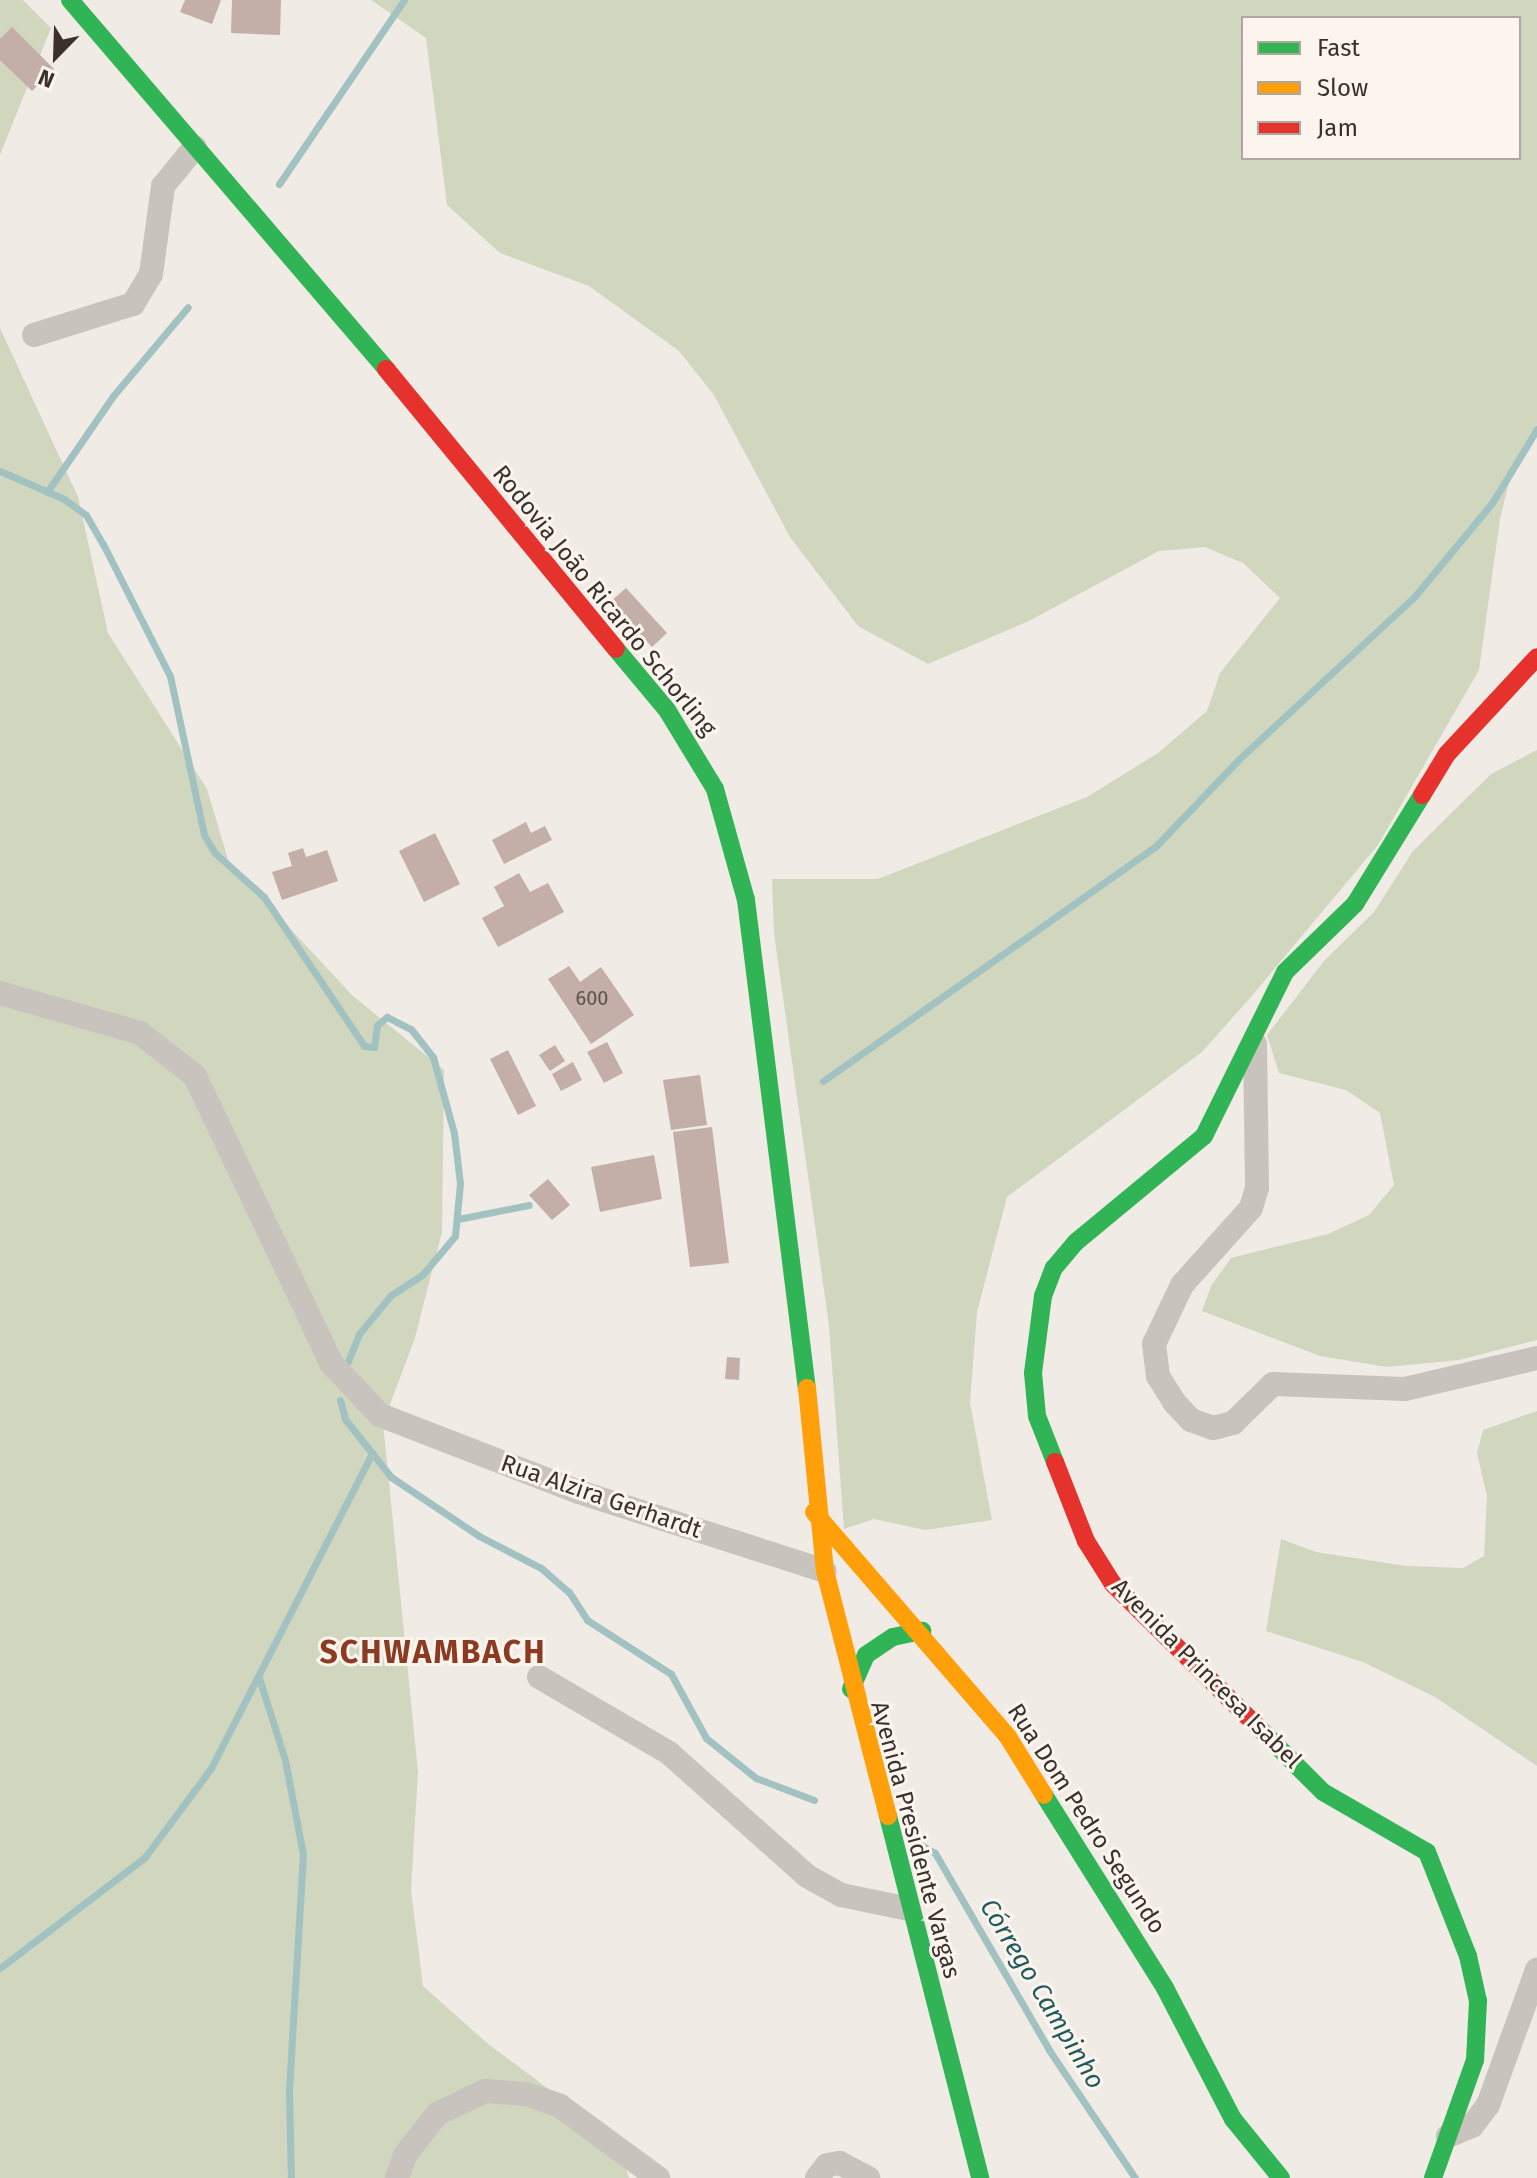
<!DOCTYPE html>
<html>
<head>
<meta charset="utf-8">
<style>
	body { margin:0 }
	#map { position:relative; width:1537px; height:2178px; overflow:hidden; background:#f0ebe5; font-family:"Fira Sans",sans-serif }
	div>[style] { position:absolute }
	.green>* { inset:0; background:#d1d6bf }
	.stream>* { height:7px; margin:-3.5px; padding:0 3.5px; transform-origin:3.5px; border-radius:3.5px; background:#a1c2c1 }
	.building>* { inset:0; background:#c3afa7 }
	.street>* { height:24px; margin:-12px; padding:0 12px; transform-origin:12px; border-radius:12px; background:#c9c3be }
	.fast>* { height:18px; margin:-9px; padding:0 9px; transform-origin:9px; border-radius:9px; background:#30b455 }
	.slow>* { height:18px; margin:-9px; padding:0 9px; transform-origin:9px; border-radius:9px; background:#ff9f0a }
	.jam>* { height:18px; margin:-9px; padding:0 9px; transform-origin:9px; border-radius:9px; background:#e5322d }
	span { translate:-50% -50%; white-space:nowrap; text-align:center; line-height:1.15; -webkit-text-stroke:6px #fbf5ee; paint-order:stroke }
	.number-label { font-size:20px; color:#5d504a }
	.number-label span { -webkit-text-stroke-width:0 }
	.street-label { font-size:24px; color:#3b302b }
	.water-label { font-size:26px; color:#1f5a5e; font-style:italic }
	.district-label { font-size:32px; color:#8c3b22; font-weight:700; letter-spacing:2px }
	.legend { position:absolute; left:1241px; top:16px; width:280px; height:144px; box-sizing:border-box; background:#fbf5ee; border:2px solid #aea6a0; margin:0; padding:10px 14px; list-style:none; font-size:24px; color:#3b302b }
	.legend li { display:flex; align-items:center; gap:16px; height:40px }
	.legend b { width:40px; border:2px solid #aea6a0 }
	.north { position:absolute; left:16px; top:16px; width:80px; height:80px; -webkit-text-stroke:6px #fbf5ee; paint-order:stroke; rotate:203deg; font-size:22px; font-weight:700; line-height:32px; text-align:center; color:#3b302b }
	.north::after { content:''; display:block; margin:auto; width:28px; height:36px; background:#3b302b; clip-path:polygon(50% 0,100% 100%,50% 72%,0 100%) }
</style>
</head>
<body>
<div id="map">
	<div class="green">
		<div style="clip-path:polygon(0 0,23px 0,51px 28px,0 155px)"></div>
		<div style="clip-path:polygon(evenodd,371px 0,1537px 0,1537px 424px,1510px 478px,1500px 519px,1479px 670px,1378px 845px,1250px 998px,1202px 1052px,1007px 1197px,977px 1312px,970px 1403px,992px 1520px,925px 1530px,874px 1519px,844px 1529px,829px 1326px,774px 933px,772px 879px,878px 879px,1087px 797px,1158px 753px,1207px 711px,1220px 673px,1280px 598px,1243px 563px,1205px 547px,1159px 551px,1029px 621px,928px 664px,858px 626px,790px 537px,714px 395px,679px 351px,589px 286px,500px 253px,447px 205px,426px 38px,371px 0,1243px 18px,1519px 18px,1519px 158px,1243px 158px,1243px 18px)"></div>
		<div style="clip-path:polygon(0 328px,78px 497px,108px 633px,207px 789px,229px 863px,353px 996px,444px 1070px,442px 1232px,415px 1338px,383px 1423px,418px 1772px,411px 1890px,423px 1986px,487px 2043px,617px 2140px,629px 2178px,0 2178px)"></div>
		<div style="clip-path:polygon(1537px 750px,1537px 1340px,1459px 1360px,1387px 1367px,1320px 1356px,1202px 1311px,1211px 1286px,1231px 1258px,1328px 1234px,1369px 1215px,1394px 1185px,1380px 1113px,1346px 1090px,1279px 1073px,1267px 1035px,1324px 961px,1374px 912px,1413px 851px,1491px 774px)"></div>
		<div style="clip-path:polygon(1537px 1411px,1537px 1766px,1435px 1697px,1363px 1662px,1266px 1631px,1281px 1539px,1316px 1552px,1406px 1566px,1463px 1568px,1484px 1556px,1487px 1496px,1477px 1453px,1483px 1430px)"></div>
	</div>
	<div class="stream">
		<div style="left:279px;top:184px;width:222px;rotate:-55.8deg"></div>
		<div style="left:0;top:471px;width:70px;rotate:23.6deg"></div>
		<div style="left:64px;top:499px;width:27px;rotate:36deg"></div>
		<div style="left:86px;top:515px;width:34px;rotate:60deg"></div>
		<div style="left:103px;top:544px;width:148px;rotate:63.1deg"></div>
		<div style="left:170px;top:676px;width:163px;rotate:77.9deg"></div>
		<div style="left:204px;top:835px;width:21px;rotate:59deg"></div>
		<div style="left:215px;top:853px;width:66px;rotate:41.9deg"></div>
		<div style="left:264px;top:897px;width:179px;rotate:56.1deg"></div>
		<div style="left:364px;top:1046px;width:10px;rotate:6deg"></div>
		<div style="left:374px;top:1047px;width:22px;rotate:-82deg"></div>
		<div style="left:377px;top:1025px;width:13px;rotate:-39deg"></div>
		<div style="left:387px;top:1017px;width:27px;rotate:27deg"></div>
		<div style="left:411px;top:1029px;width:36px;rotate:52deg"></div>
		<div style="left:433px;top:1057px;width:79px;rotate:74.6deg"></div>
		<div style="left:454px;top:1133px;width:50px;rotate:83.2deg"></div>
		<div style="left:460px;top:1183px;width:53px;rotate:95.4deg"></div>
		<div style="left:455px;top:1236px;width:51px;rotate:130.2deg"></div>
		<div style="left:422px;top:1275px;width:37px;rotate:147deg"></div>
		<div style="left:391px;top:1295px;width:50px;rotate:129.4deg"></div>
		<div style="left:359px;top:1334px;width:31px;rotate:112deg"></div>
		<div style="left:47px;top:492px;width:116px;rotate:-55.5deg"></div>
		<div style="left:113px;top:396px;width:116px;rotate:-49.9deg"></div>
		<div style="left:823px;top:1081px;width:406px;rotate:-35.2deg"></div>
		<div style="left:1155px;top:847px;width:120px;rotate:-46.3deg"></div>
		<div style="left:1238px;top:760px;width:241px;rotate:-42.8deg"></div>
		<div style="left:1415px;top:596px;width:121px;rotate:-50.4deg"></div>
		<div style="left:1492px;top:503px;width:87px;rotate:-58.7deg"></div>
		<div style="left:458px;top:1219px;width:72px;rotate:-11.2deg"></div>
		<div style="left:340px;top:1400px;width:20px;rotate:75deg"></div>
		<div style="left:345px;top:1419px;width:74px;rotate:51.6deg"></div>
		<div style="left:391px;top:1477px;width:106px;rotate:33.8deg"></div>
		<div style="left:479px;top:1536px;width:70px;rotate:27.3deg"></div>
		<div style="left:541px;top:1568px;width:37px;rotate:41deg"></div>
		<div style="left:569px;top:1592px;width:33px;rotate:57deg"></div>
		<div style="left:587px;top:1620px;width:100px;rotate:32.7deg"></div>
		<div style="left:671px;top:1674px;width:73px;rotate:61.3deg"></div>
		<div style="left:706px;top:1738px;width:64px;rotate:38.7deg"></div>
		<div style="left:756px;top:1778px;width:62px;rotate:20.8deg"></div>
		<div style="left:259px;top:1678px;width:86px;rotate:72.4deg"></div>
		<div style="left:285px;top:1760px;width:96px;rotate:79.2deg"></div>
		<div style="left:303px;top:1854px;width:239px;rotate:93.4deg"></div>
		<div style="left:289px;top:2093px;width:85px;rotate:88.7deg"></div>
		<div style="left:909px;top:1838px;width:30px;rotate:30deg"></div>
		<div style="left:935px;top:1853px;width:228px;rotate:59.9deg"></div>
		<div style="left:1049px;top:2050px;width:154px;rotate:56.1deg"></div>
		<div style="left:0;top:1968px;width:183px;rotate:-37.4deg"></div>
		<div style="left:145px;top:1857px;width:111px;rotate:-53.4deg"></div>
		<div style="left:211px;top:1768px;width:354px;rotate:-62.9deg"></div>
	</div>
	<div class="building">
		<div style="clip-path:polygon(185px 0,221px 0,212px 24px,180px 12px)"></div>
		<div style="clip-path:polygon(232px 0,281px 0,280px 35px,231px 33px)"></div>
		<div style="clip-path:polygon(12px 27px,54px 69px,32px 91px,0 60px,0 39px)"></div>
		<div style="clip-path:polygon(626px 588px,667px 633px,652px 647px,610px 602px)"></div>
		<div style="clip-path:polygon(526px 822px,531px 833px,545px 826px,552px 840px,504px 864px,492px 840px)"></div>
		<div style="clip-path:polygon(435px 833px,460px 884px,424px 902px,399px 851px)"></div>
		<div style="clip-path:polygon(303px 848px,306px 857px,327px 850px,338px 881px,282px 900px,272px 872px,292px 866px,288px 853px)"></div>
		<div style="clip-path:polygon(519px 873px,530px 892px,548px 883px,564px 912px,498px 947px,482px 918px,504px 906px,494px 887px)"></div>
		<div style="clip-path:polygon(569px 966px,580px 982px,601px 967px,634px 1015px,591px 1044px,548px 979px)"></div>
		<div style="clip-path:polygon(607px 1042px,623px 1073px,604px 1083px,587px 1052px)"></div>
		<div style="clip-path:polygon(555px 1045px,565px 1061px,550px 1071px,539px 1055px)"></div>
		<div style="clip-path:polygon(508px 1050px,536px 1106px,518px 1115px,490px 1059px)"></div>
		<div style="clip-path:polygon(573px 1062px,582px 1080px,561px 1091px,552px 1074px)"></div>
		<div style="clip-path:polygon(700px 1075px,707px 1125px,671px 1130px,663px 1080px)"></div>
		<div style="clip-path:polygon(712px 1127px,729px 1263px,690px 1267px,673px 1132px)"></div>
		<div style="clip-path:polygon(654px 1155px,662px 1199px,600px 1212px,591px 1167px)"></div>
		<div style="clip-path:polygon(548px 1179px,570px 1205px,552px 1220px,529px 1195px)"></div>
		<div style="clip-path:polygon(727px 1357px,740px 1358px,739px 1380px,725px 1379px)"></div>
	</div>
	<div class="street">
		<div style="left:34px;top:335px;width:104px;rotate:-17.4deg"></div>
		<div style="left:133px;top:304px;width:35px;rotate:-59deg"></div>
		<div style="left:151px;top:274px;width:89px;rotate:-82.2deg"></div>
		<div style="left:163px;top:186px;width:50px;rotate:-50.6deg"></div>
		<div style="left:0;top:993px;width:146px;rotate:15.9deg"></div>
		<div style="left:140px;top:1033px;width:70px;rotate:38deg"></div>
		<div style="left:195px;top:1076px;width:318px;rotate:64.6deg"></div>
		<div style="left:331px;top:1363px;width:71px;rotate:46.7deg"></div>
		<div style="left:380px;top:1415px;width:213px;rotate:21.2deg"></div>
		<div style="left:579px;top:1492px;width:258px;rotate:17.8deg"></div>
		<div style="left:1255px;top:1044px;width:144px;rotate:89.2deg"></div>
		<div style="left:1257px;top:1188px;width:21px;rotate:107deg"></div>
		<div style="left:1251px;top:1208px;width:103px;rotate:131.9deg"></div>
		<div style="left:1182px;top:1285px;width:65px;rotate:115.4deg"></div>
		<div style="left:1154px;top:1344px;width:32px;rotate:83deg"></div>
		<div style="left:1158px;top:1376px;width:31px;rotate:58deg"></div>
		<div style="left:1174px;top:1402px;width:25px;rotate:47deg"></div>
		<div style="left:1191px;top:1420px;width:23px;rotate:20deg"></div>
		<div style="left:1213px;top:1428px;width:21px;rotate:-14deg"></div>
		<div style="left:1233px;top:1423px;width:56px;rotate:-44.3deg"></div>
		<div style="left:1273px;top:1384px;width:132px;rotate:2.2deg"></div>
		<div style="left:1405px;top:1389px;width:136px;rotate:-13.2deg"></div>
		<div style="left:539px;top:1677px;width:151px;rotate:30.3deg"></div>
		<div style="left:669px;top:1753px;width:185px;rotate:41.7deg"></div>
		<div style="left:807px;top:1876px;width:39px;rotate:29deg"></div>
		<div style="left:841px;top:1895px;width:69px;rotate:11.6deg"></div>
		<div style="left:1448px;top:2136px;width:26px;rotate:-23deg"></div>
		<div style="left:1472px;top:2126px;width:26px;rotate:-53deg"></div>
		<div style="left:1488px;top:2105px;width:144px;rotate:-70.1deg"></div>
		<div style="left:397px;top:2178px;width:24px;rotate:-71deg"></div>
		<div style="left:405px;top:2155px;width:52px;rotate:-52deg"></div>
		<div style="left:437px;top:2114px;width:53px;rotate:-25.6deg"></div>
		<div style="left:485px;top:2091px;width:41px;rotate:4.2deg"></div>
		<div style="left:526px;top:2094px;width:36px;rotate:19deg"></div>
		<div style="left:560px;top:2106px;width:122px;rotate:36.3deg"></div>
		<div style="left:817px;top:2178px;width:16px;rotate:-52deg"></div>
		<div style="left:827px;top:2165px;width:13px;rotate:-9deg"></div>
		<div style="left:840px;top:2163px;width:32px;rotate:28deg"></div>
	</div>
	<div class="fast">
		<div style="left:70px;top:0;width:486px;rotate:49.4deg"></div>
		<div style="left:616px;top:649px;width:80px;rotate:50.1deg"></div>
		<div style="left:667px;top:710px;width:92px;rotate:58.7deg"></div>
		<div style="left:715px;top:789px;width:115px;rotate:74.4deg"></div>
		<div style="left:746px;top:900px;width:492px;rotate:82.9deg"></div>
		<div style="left:1055px;top:1462px;width:49px;rotate:-111.4deg"></div>
		<div style="left:1037px;top:1416px;width:43px;rotate:-95.3deg"></div>
		<div style="left:1033px;top:1373px;width:78px;rotate:-82.6deg"></div>
		<div style="left:1043px;top:1296px;width:30px;rotate:-69deg"></div>
		<div style="left:1054px;top:1268px;width:34px;rotate:-50deg"></div>
		<div style="left:1076px;top:1242px;width:166px;rotate:-39.6deg"></div>
		<div style="left:1204px;top:1136px;width:183px;rotate:-63.7deg"></div>
		<div style="left:1285px;top:972px;width:98px;rotate:-44.2deg"></div>
		<div style="left:1355px;top:904px;width:128px;rotate:-58.4deg"></div>
		<div style="left:851px;top:1689px;width:37px;rotate:-66deg"></div>
		<div style="left:866px;top:1655px;width:32px;rotate:-34deg"></div>
		<div style="left:893px;top:1637px;width:30px;rotate:-12deg"></div>
		<div style="left:1257px;top:1726px;width:93px;rotate:45deg"></div>
		<div style="left:1323px;top:1792px;width:120px;rotate:30deg"></div>
		<div style="left:1427px;top:1852px;width:112px;rotate:68.5deg"></div>
		<div style="left:1468px;top:1956px;width:46px;rotate:77.5deg"></div>
		<div style="left:1478px;top:2001px;width:59px;rotate:92.9deg"></div>
		<div style="left:1475px;top:2060px;width:125px;rotate:109.6deg"></div>
		<div style="left:1044px;top:1795px;width:228px;rotate:57.9deg"></div>
		<div style="left:1165px;top:1988px;width:148px;rotate:62.6deg"></div>
		<div style="left:1233px;top:2119px;width:76px;rotate:50.9deg"></div>
		<div style="left:888px;top:1816px;width:374px;rotate:75.7deg"></div>
	</div>
	<div class="slow">
		<div style="left:807px;top:1388px;width:184px;rotate:84.4deg"></div>
		<div style="left:825px;top:1571px;width:253px;rotate:75.6deg"></div>
		<div style="left:814px;top:1512px;width:297px;rotate:49.2deg"></div>
		<div style="left:1008px;top:1737px;width:68px;rotate:58.2deg"></div>
	</div>
	<div class="jam">
		<div style="left:386px;top:369px;width:362px;rotate:50.6deg"></div>
		<div style="left:1422px;top:795px;width:48px;rotate:-58.6deg"></div>
		<div style="left:1447px;top:754px;width:132px;rotate:-47.1deg"></div>
		<div style="left:1055px;top:1462px;width:85px;rotate:68.6deg"></div>
		<div style="left:1086px;top:1541px;width:51px;rotate:57.9deg"></div>
		<div style="left:1113px;top:1584px;width:202px;rotate:44.6deg"></div>
	</div>
	<div class="number-label">
		<span style="left:592px;top:998px">600</span>
	</div>
	<div class="street-label">
		<span style="left:604px;top:601px;rotate:51deg">Rodovia João Ricardo Schorling</span>
		<span style="left:601px;top:1497px;rotate:19deg">Rua Alzira Gerhardt</span>
		<span style="left:1206px;top:1674px;rotate:45deg">Avenida Princesa Isabel</span>
		<span style="left:1086px;top:1819px;rotate:57deg">Rua Dom Pedro Segundo</span>
		<span style="left:915px;top:1840px;rotate:75deg">Avenida Presidente Vargas</span>
	</div>
	<div class="water-label">
		<span style="left:1042px;top:1994px;rotate:59deg">Córrego Campinho</span>
	</div>
	<div class="district-label">
		<span style="left:433px;top:1652px">SCHWAMBACH</span>
	</div>
	<ul class="legend">
	<li><b style="height:10px;background:#30b455"></b>Fast</li>
	<li><b style="height:10px;background:#ff9f0a"></b>Slow</li>
	<li><b style="height:10px;background:#e5322d"></b>Jam</li>
	</ul>
	<div class="north">N</div>
</div>
</body>
</html>
